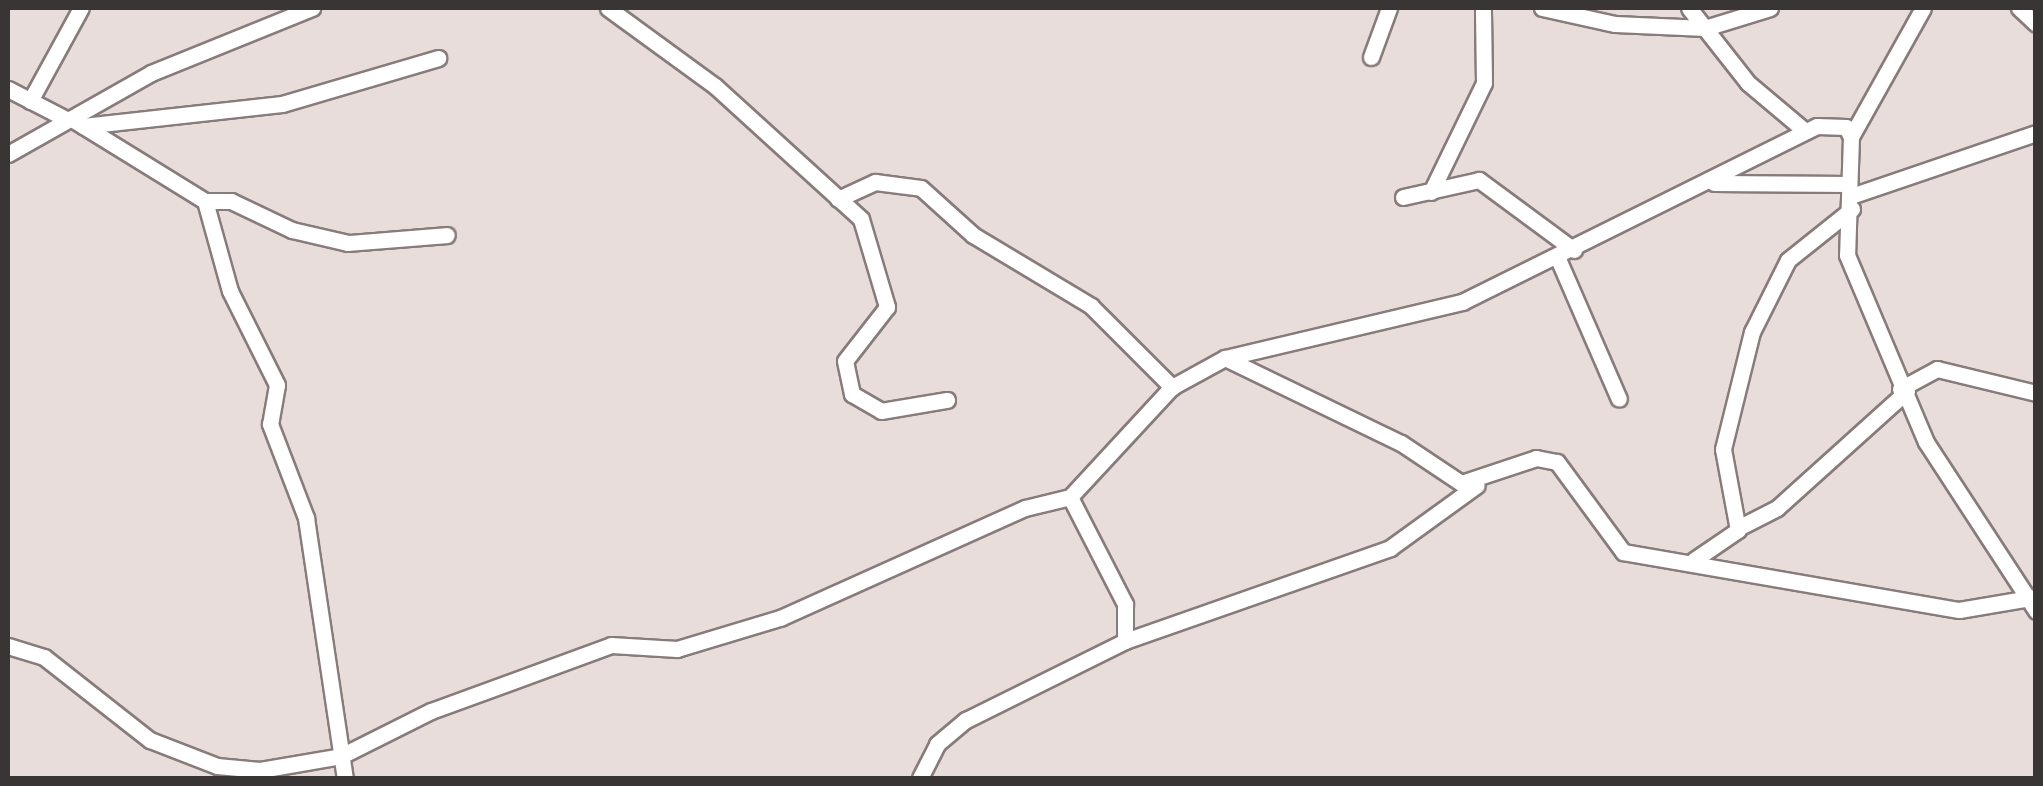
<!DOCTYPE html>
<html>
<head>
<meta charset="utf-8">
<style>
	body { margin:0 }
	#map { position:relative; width:2043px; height:786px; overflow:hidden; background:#e9dddb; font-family:"Public Sans",sans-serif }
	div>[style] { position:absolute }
	.roads { filter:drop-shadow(2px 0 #877c7a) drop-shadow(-2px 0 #877c7a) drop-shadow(0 2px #877c7a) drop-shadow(0 -2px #877c7a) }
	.street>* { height:15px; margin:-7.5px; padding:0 7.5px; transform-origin:7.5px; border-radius:7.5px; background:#fff }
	span { translate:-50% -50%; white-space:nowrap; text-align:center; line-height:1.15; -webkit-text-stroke:10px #e9dddb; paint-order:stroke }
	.frame { position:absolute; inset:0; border:10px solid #393534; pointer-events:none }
</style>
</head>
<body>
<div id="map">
	<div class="roads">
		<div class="street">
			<div style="left:608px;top:8px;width:132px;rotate:36.1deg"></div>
			<div style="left:715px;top:86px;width:197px;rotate:42.3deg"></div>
			<div style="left:861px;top:219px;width:92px;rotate:73.5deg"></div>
			<div style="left:887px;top:307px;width:68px;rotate:127.9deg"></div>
			<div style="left:845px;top:361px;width:34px;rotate:78deg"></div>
			<div style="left:852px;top:394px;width:34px;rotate:30deg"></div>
			<div style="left:881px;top:411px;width:67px;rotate:-9.5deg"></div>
			<div style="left:1542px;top:8px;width:75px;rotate:12.4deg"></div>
			<div style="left:1615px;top:24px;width:90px;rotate:2.5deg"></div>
			<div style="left:1705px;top:28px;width:68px;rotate:-17.1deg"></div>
			<div style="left:1689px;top:8px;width:95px;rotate:51.8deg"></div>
			<div style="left:1748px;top:83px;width:75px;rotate:40.1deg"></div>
			<div style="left:1923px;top:8px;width:148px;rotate:119.2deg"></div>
			<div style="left:1851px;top:137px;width:118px;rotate:91.9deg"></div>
			<div style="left:1847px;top:255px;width:203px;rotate:67.1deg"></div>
			<div style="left:1926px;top:442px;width:202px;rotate:56.9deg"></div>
			<div style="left:2019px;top:8px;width:23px;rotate:43deg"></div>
			<div style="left:1371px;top:57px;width:52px;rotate:-69.8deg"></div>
			<div style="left:8px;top:89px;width:65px;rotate:27.3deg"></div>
			<div style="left:30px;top:101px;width:106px;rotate:-61.3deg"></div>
			<div style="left:72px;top:119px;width:156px;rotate:31.7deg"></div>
			<div style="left:205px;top:201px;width:26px"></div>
			<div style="left:231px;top:201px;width:68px;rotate:25.4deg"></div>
			<div style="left:292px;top:230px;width:57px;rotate:13.1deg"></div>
			<div style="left:348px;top:243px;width:99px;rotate:-4.6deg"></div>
			<div style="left:83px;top:126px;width:200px;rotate:-6.3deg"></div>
			<div style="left:282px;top:104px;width:163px;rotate:-16.4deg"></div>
			<div style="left:8px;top:154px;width:164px;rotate:-29.5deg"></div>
			<div style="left:151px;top:73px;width:174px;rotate:-22deg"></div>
			<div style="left:1714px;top:183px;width:135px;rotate:0.4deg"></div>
			<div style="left:1431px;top:192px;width:121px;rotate:-64.1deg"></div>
			<div style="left:1484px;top:83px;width:75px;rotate:-90.8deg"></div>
			<div style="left:1851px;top:196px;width:195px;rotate:-18.8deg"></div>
			<div style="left:1403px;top:197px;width:78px;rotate:-12.6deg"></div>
			<div style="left:1479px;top:180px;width:118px;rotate:36.4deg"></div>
			<div style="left:838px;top:199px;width:41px;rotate:-24.7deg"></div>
			<div style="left:875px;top:182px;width:46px;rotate:7.4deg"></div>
			<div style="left:921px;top:188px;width:70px;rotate:42.1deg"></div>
			<div style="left:973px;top:235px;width:138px;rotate:31deg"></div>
			<div style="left:1091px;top:306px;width:115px;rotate:45deg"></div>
			<div style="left:205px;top:201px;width:93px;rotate:74.5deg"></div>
			<div style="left:230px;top:291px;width:105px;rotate:63.4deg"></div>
			<div style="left:277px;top:385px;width:40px;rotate:100deg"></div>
			<div style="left:270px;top:424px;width:101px;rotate:69deg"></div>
			<div style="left:306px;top:518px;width:263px;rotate:81.5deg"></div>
			<div style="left:1559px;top:261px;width:150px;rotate:66.5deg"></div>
			<div style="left:1225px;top:358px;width:195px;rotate:25.8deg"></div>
			<div style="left:1401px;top:443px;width:72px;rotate:33.7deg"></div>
			<div style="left:1461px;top:483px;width:79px;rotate:-18.4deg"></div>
			<div style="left:1536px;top:458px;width:21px;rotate:11deg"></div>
			<div style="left:1557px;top:462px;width:112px;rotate:53.7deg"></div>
			<div style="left:1623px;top:552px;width:341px;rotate:9.8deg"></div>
			<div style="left:1959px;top:610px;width:78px;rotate:-9.6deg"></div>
			<div style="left:1900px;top:389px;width:42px;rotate:-28.4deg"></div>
			<div style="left:1937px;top:369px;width:102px;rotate:13.6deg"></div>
			<div style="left:1738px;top:528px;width:44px;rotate:-27.1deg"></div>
			<div style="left:1777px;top:508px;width:175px;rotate:-42deg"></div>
			<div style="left:1694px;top:560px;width:53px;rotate:-34.3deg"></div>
			<div style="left:1738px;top:530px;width:82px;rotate:-100.5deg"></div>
			<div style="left:1723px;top:449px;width:121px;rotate:-76.1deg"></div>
			<div style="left:1752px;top:332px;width:80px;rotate:-63.4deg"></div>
			<div style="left:1788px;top:260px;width:82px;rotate:-38.6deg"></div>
			<div style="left:1125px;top:641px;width:281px;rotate:-19.3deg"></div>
			<div style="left:1390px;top:548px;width:107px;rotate:-35.9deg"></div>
			<div style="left:8px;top:646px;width:38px;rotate:17deg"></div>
			<div style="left:44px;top:657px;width:135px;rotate:38.1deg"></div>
			<div style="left:150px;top:740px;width:72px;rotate:21.2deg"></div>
			<div style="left:217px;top:766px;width:43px;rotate:5.3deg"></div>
			<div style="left:260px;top:770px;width:82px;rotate:-9.8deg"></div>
			<div style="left:341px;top:756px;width:101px;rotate:-26.6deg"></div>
			<div style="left:431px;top:711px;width:192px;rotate:-20.1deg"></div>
			<div style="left:611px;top:645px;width:66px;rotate:3.5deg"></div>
			<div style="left:677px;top:649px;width:108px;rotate:-16.8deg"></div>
			<div style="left:780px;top:618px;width:269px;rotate:-24.2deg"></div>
			<div style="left:1025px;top:508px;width:46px;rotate:-13.7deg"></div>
			<div style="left:1070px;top:497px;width:150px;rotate:-47.2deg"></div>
			<div style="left:1172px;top:387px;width:60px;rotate:-28.7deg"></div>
			<div style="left:1225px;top:358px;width:244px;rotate:-13.3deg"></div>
			<div style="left:1462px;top:302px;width:396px;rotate:-26.4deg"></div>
			<div style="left:1817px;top:126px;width:29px;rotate:2deg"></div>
			<div style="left:1846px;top:127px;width:11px;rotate:63deg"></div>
			<div style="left:920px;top:778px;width:38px;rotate:-63deg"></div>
			<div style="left:937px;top:744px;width:38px;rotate:-40deg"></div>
			<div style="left:966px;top:720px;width:178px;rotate:-26.4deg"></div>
			<div style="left:1125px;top:641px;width:37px;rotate:-90deg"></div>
			<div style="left:1125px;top:604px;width:120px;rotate:-117.2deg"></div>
		</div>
	</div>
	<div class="frame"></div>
</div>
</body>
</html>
